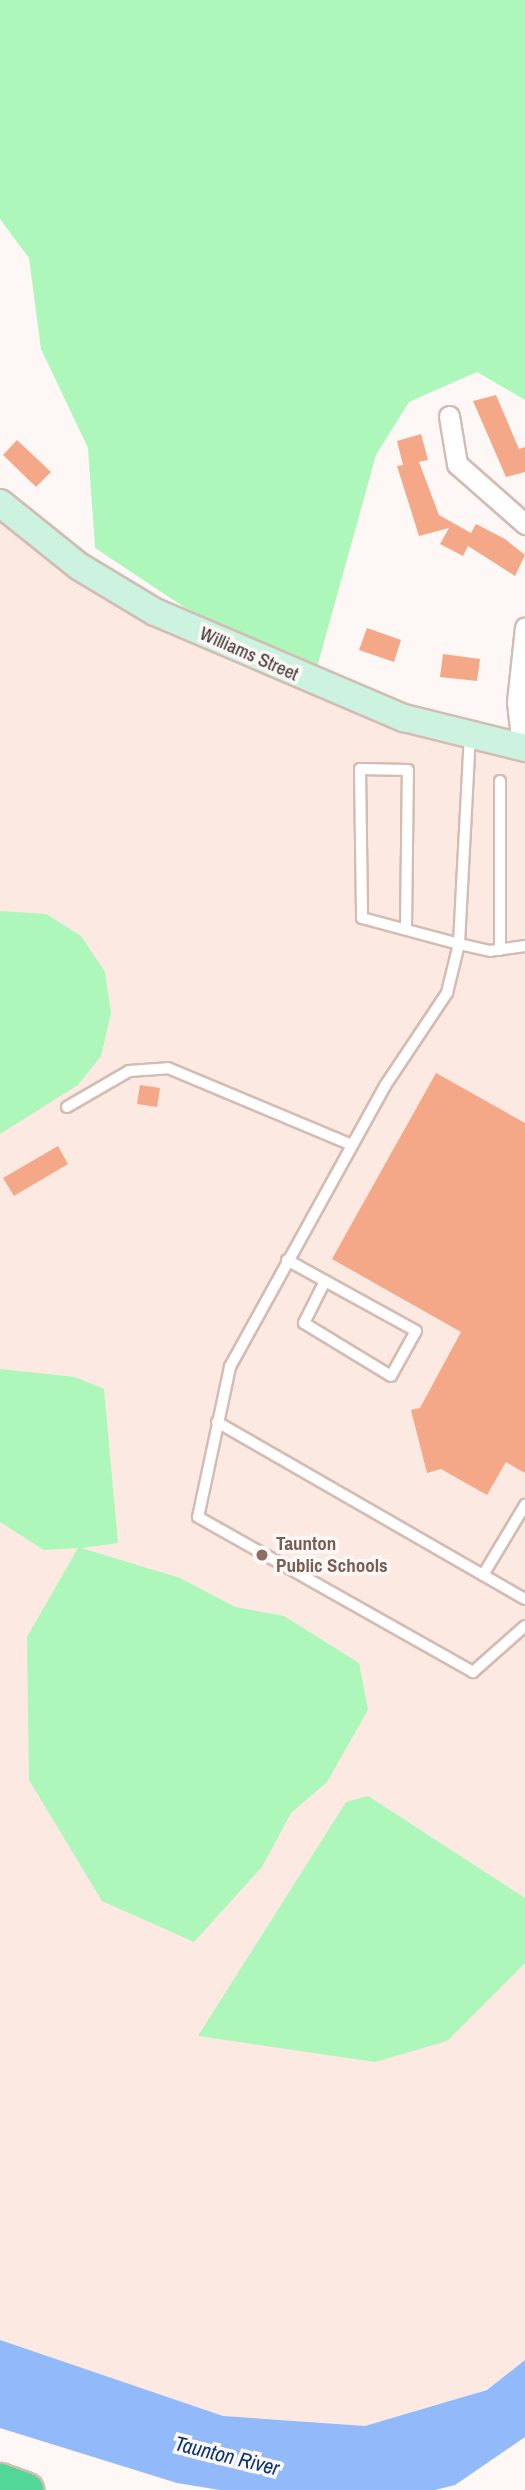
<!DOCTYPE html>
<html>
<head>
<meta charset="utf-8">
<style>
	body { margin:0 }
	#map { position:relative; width:525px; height:2490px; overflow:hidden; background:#fdf8f6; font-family:"Archivo Narrow",sans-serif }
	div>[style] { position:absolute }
	.built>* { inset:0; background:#fce9e1 }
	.green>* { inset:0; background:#adf7bb }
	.water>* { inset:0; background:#92bafa }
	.building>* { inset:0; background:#f4a888 }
	.roads { filter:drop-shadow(2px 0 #d3bcb3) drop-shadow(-2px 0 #d3bcb3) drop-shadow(0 2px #d3bcb3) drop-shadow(0 -2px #d3bcb3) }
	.lane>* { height:10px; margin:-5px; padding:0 5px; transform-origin:5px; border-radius:5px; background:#fff }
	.street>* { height:19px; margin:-9.5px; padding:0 9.5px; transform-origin:9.5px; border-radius:9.5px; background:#fff }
	.secondary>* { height:26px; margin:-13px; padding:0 13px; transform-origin:13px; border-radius:13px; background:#cbf3e0 }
	.highway>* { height:35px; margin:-17.5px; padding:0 17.5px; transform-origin:17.5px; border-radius:17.5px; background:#52d799 }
	.dots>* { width:19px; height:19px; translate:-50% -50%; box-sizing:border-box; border:4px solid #fdf8f6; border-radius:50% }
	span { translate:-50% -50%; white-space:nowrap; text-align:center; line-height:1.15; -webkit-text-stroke:7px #fdf8f6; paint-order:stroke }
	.street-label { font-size:19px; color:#3d3430 }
	.education-label { font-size:19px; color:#785e54; font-weight:700 }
	.left { translate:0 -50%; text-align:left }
	.water-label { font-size:21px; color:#093579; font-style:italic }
</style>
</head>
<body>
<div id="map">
	<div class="built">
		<div style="clip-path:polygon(0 521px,126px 613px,233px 663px,430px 740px,525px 760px,525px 2374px,374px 2432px,214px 2426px,0 2350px)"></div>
	</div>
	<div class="green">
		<div style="clip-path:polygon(0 0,525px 0,525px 400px,477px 372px,409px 402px,376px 455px,316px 671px,184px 607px,95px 548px,88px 448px,41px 349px,29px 258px,0 219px)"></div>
		<div style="clip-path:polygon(0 911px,46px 914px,81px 936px,105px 972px,111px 1013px,101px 1056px,78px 1085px,0 1134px)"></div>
		<div style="clip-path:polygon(0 1369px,75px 1377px,104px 1389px,118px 1543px,81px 1548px,180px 1578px,235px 1607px,284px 1616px,359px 1663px,368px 1710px,327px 1782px,291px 1813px,262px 1867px,194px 1942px,102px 1901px,29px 1780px,27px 1637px,78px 1548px,44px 1550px,0 1522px)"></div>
		<div style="clip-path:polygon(368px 1796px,525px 1898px,525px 1963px,447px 2041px,375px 2062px,198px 2036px,346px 1802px)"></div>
	</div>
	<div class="water">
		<div style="clip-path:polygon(0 2340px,223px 2416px,365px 2426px,487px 2390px,525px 2360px,525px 2437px,455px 2485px,435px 2490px,220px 2490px,177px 2483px,0 2428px)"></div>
	</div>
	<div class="building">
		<div style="clip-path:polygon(496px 395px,519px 449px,525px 447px,525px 472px,506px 477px,473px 401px)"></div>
		<div style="clip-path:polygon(421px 434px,428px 460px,419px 462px,439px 515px,471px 533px,476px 524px,505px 539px,525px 555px,515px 576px,468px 546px,463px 556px,440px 544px,449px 528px,419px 536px,397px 466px,403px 465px,397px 441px)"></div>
		<div style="clip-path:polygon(17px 440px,51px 472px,36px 487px,3px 455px)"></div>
		<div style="clip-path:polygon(367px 628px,401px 640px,394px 662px,359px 650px)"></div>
		<div style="clip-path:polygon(443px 654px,480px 659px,477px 681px,440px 677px)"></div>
		<div style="clip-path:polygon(436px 1073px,525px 1123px,525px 1473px,506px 1462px,487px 1495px,441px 1469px,427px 1473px,411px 1410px,420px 1408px,461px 1332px,332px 1259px)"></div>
		<div style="clip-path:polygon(140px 1085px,160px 1088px,157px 1107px,137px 1104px)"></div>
		<div style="clip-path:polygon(58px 1146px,68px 1164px,14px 1196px,3px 1178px)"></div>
	</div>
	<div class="roads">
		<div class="lane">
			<div style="left:406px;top:928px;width:158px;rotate:-89.3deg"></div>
			<div style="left:408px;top:770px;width:48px;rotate:-178.8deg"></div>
			<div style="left:360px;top:769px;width:149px;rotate:89.2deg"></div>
			<div style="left:362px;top:918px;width:100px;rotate:15deg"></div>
			<div style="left:459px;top:944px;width:207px;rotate:-87deg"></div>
			<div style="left:525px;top:946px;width:35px;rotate:172deg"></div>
			<div style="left:490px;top:951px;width:32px;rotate:-167deg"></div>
			<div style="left:459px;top:944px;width:50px;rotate:103.8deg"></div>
			<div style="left:447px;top:993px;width:112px;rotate:123.7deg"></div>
			<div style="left:385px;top:1086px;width:321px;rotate:118.9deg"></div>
			<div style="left:230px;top:1367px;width:153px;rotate:102deg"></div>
			<div style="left:198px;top:1517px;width:316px;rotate:29.4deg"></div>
			<div style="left:473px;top:1672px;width:69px;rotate:-41.5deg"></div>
			<div style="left:500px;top:950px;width:169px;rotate:-90deg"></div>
			<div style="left:67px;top:1107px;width:72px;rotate:-30.1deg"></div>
			<div style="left:129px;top:1071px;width:39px;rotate:-4deg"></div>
			<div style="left:168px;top:1068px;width:199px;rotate:22.7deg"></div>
			<div style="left:287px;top:1260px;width:147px;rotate:28.8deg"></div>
			<div style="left:416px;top:1331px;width:51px;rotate:119.1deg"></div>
			<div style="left:391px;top:1376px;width:102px;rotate:-148.7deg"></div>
			<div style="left:304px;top:1323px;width:47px;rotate:-63.4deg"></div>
			<div style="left:217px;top:1422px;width:355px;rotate:29.9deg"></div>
			<div style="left:483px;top:1575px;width:82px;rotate:-59deg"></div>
		</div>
		<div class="street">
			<div style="left:449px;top:416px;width:49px;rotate:80.5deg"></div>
			<div style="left:457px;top:464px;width:91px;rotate:41.4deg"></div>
			<div style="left:522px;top:747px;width:45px;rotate:-96.3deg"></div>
			<div style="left:517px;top:702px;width:75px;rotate:-83.9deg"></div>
		</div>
		<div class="secondary">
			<div style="left:0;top:503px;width:102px;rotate:38.7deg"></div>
			<div style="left:80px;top:567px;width:87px;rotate:31deg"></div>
			<div style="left:155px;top:612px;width:271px;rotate:23.1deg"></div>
			<div style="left:404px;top:718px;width:125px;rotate:13.9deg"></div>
		</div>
		<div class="highway">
			<div style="left:0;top:2481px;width:27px;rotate:20deg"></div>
		</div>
	</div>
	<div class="dots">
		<div style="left:262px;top:1555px;background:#8d6e63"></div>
	</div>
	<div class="street-label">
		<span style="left:249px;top:654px;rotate:24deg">Williams Street</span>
	</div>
	<div class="education-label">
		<span class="left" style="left:276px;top:1555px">Taunton<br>Public Schools</span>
	</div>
	<div class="water-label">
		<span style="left:227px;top:2456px;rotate:14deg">Taunton River</span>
	</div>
</div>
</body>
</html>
